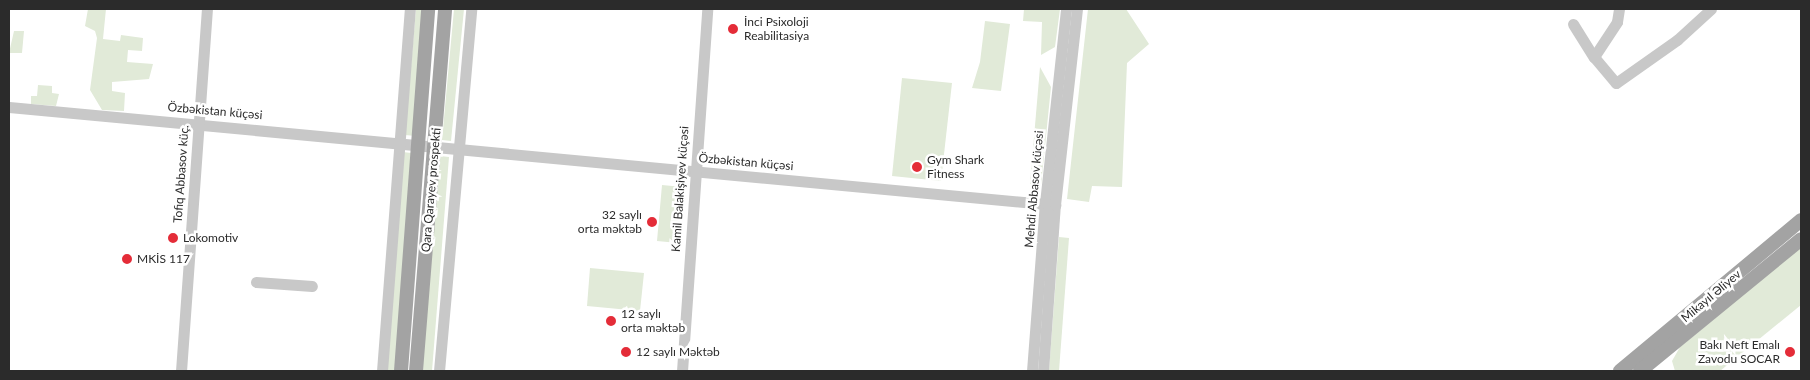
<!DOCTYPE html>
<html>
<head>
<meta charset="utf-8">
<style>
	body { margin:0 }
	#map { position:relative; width:1810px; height:380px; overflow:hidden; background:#fff; font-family:Lato,sans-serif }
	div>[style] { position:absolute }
	.green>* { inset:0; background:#e1ead8 }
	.minor>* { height:11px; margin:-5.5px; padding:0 5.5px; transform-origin:5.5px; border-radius:5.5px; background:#c8c8c8 }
	.major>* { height:14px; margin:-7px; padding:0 7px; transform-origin:7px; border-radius:7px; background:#a3a3a3 }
	.dots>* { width:14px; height:14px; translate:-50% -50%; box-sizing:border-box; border:2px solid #fff; border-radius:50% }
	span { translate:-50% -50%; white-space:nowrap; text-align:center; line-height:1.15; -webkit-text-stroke:5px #fff; paint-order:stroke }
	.poi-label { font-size:12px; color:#2b2b2b }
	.left { translate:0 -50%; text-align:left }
	.right { translate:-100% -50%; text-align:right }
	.street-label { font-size:12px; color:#2b2b2b }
	.frame { position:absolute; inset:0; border:10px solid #2b2b2b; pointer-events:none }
</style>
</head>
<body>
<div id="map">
	<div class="green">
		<div style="clip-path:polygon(88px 9px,106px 9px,103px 39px,120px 41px,121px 35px,143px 38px,142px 51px,128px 50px,127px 62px,153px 64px,149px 79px,112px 82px,112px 91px,125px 93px,124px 111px,102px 110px,90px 90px,97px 38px,95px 31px,85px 26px)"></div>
		<div style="clip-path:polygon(416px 9px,427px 9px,416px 136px,405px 135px)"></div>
		<div style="clip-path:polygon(454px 9px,464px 9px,451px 141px,442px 140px)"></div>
		<div style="clip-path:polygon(1024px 9px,1060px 9px,1055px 47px,1041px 55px,1042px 22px,1023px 21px)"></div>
		<div style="clip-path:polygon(1088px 9px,1126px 9px,1149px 44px,1127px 63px,1122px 187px,1092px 186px,1089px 202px,1067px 199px)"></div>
		<div style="clip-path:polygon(985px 21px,1010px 24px,1001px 91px,972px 88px,980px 62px)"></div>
		<div style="clip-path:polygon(14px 31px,24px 31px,22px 53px,9px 53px)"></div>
		<div style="clip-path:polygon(1040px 67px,1051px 87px,1041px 185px,1030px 184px)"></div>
		<div style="clip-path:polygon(902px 78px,952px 83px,941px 181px,892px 176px)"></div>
		<div style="clip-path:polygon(38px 85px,52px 86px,52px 93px,59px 94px,56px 106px,31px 104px,31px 96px,37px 96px)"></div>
		<div style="clip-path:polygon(403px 152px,411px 153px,396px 371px,387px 371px)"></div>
		<div style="clip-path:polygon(440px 156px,449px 157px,432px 371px,422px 371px)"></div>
		<div style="clip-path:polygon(662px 185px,683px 187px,678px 243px,657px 241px)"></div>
		<div style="clip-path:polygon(1059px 237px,1069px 238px,1059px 371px,1049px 371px)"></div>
		<div style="clip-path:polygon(1801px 247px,1801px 305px,1720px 371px,1675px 371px,1672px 361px,1680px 347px)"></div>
		<div style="clip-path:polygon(590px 268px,644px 273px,640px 311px,587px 306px)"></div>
	</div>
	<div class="minor">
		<div style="left:1619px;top:9px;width:13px;rotate:99deg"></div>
		<div style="left:1617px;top:22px;width:42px;rotate:123.3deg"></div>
		<div style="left:1594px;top:57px;width:34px;rotate:50deg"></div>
		<div style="left:1616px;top:83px;width:75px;rotate:-35.2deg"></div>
		<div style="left:1677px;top:40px;width:46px;rotate:-42.4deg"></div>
		<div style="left:1573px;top:24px;width:39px;rotate:58deg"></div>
		<div style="left:9px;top:107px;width:1051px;rotate:5.35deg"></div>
		<div style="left:256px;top:282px;width:56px;rotate:4.1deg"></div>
		<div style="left:181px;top:371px;width:363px;rotate:-85.9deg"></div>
		<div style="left:382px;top:371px;width:363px;rotate:-85.6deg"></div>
		<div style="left:439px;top:371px;width:363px;rotate:-84.9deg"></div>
		<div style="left:682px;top:371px;width:363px;rotate:-86deg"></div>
		<div style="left:1032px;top:371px;width:169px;rotate:-85.6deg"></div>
		<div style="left:1045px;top:203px;width:195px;rotate:-83.8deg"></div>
		<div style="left:1043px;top:371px;width:166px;rotate:-85.9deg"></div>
		<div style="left:1055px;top:205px;width:197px;rotate:-83.6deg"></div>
	</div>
	<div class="major">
		<div style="left:401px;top:371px;width:363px;rotate:-85.7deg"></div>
		<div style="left:416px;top:371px;width:363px;rotate:-85.4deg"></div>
		<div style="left:1620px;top:371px;width:236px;rotate:-39.8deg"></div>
		<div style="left:1640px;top:371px;width:208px;rotate:-39.3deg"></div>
	</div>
	<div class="dots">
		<div style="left:733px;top:29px;background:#e42c38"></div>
		<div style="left:917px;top:167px;background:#e42c38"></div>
		<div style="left:652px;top:222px;background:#e42c38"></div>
		<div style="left:173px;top:238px;background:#e42c38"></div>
		<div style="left:127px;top:259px;background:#e42c38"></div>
		<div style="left:611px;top:321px;background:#e42c38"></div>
		<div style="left:626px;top:352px;background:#e42c38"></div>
		<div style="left:1790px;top:352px;background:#e42c38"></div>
	</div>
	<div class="poi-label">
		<span class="left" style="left:744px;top:29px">İnci Psixoloji<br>Reabilitasiya</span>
		<span class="left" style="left:927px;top:167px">Gym Shark<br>Fitness</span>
		<span class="right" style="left:642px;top:222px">32 saylı<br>orta məktəb</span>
		<span class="left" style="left:183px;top:238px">Lokomotiv</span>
		<span class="left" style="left:137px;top:259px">MKİS 117</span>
		<span class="left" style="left:621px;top:321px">12 saylı<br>orta məktəb</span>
		<span class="right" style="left:1780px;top:352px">Bakı Neft Emalı<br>Zavodu SOCAR</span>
		<span class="left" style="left:636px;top:352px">12 saylı Məktəb</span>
	</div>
	<div class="street-label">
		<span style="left:215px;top:111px;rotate:5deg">Özbəkistan küçəsi</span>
		<span style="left:746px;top:162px;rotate:5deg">Özbəkistan küçəsi</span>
		<span style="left:181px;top:174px;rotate:-86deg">Tofiq Abbasov küç.</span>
		<span style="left:680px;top:189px;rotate:-86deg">Kamil Balakişiyev küçəsi</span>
		<span style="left:1034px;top:189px;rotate:-85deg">Mehdi Abbasov küçəsi</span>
		<span style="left:431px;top:190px;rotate:-85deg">Qara Qarayev prospekti</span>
		<span style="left:1711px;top:296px;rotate:-40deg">Mikayıl Əliyev</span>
	</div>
	<div class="frame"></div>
</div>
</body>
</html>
